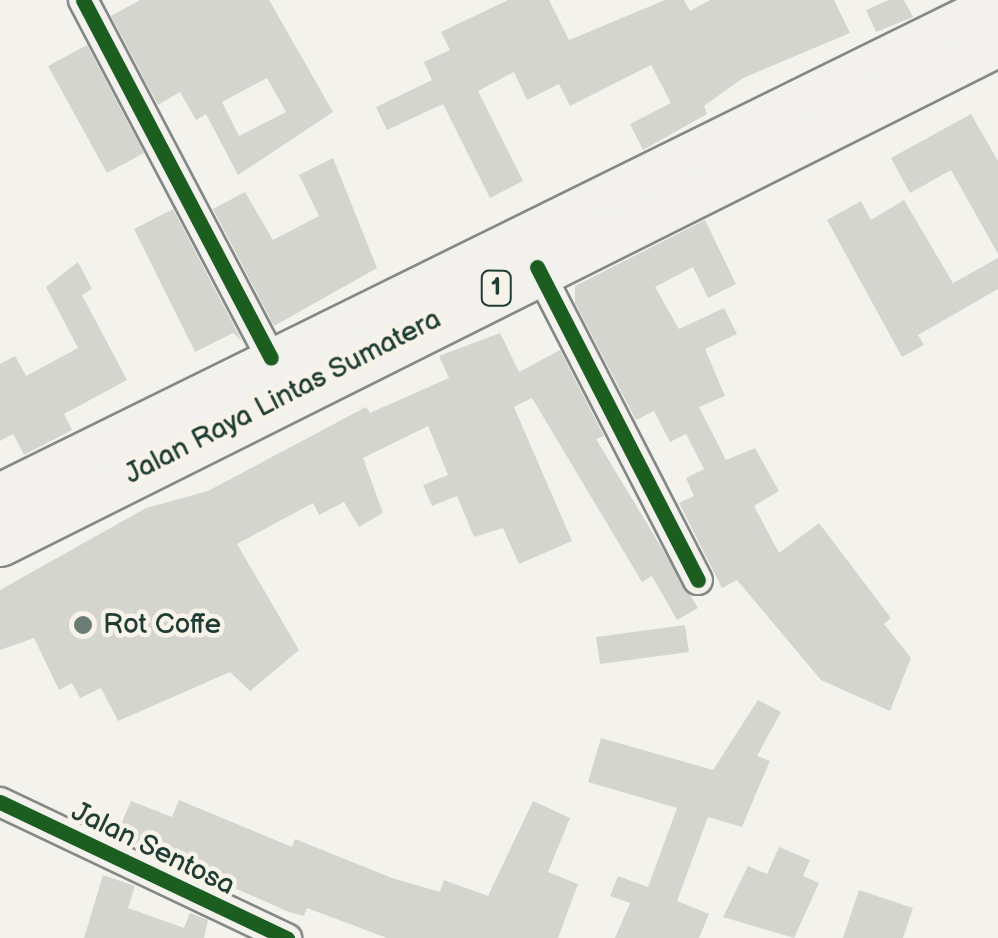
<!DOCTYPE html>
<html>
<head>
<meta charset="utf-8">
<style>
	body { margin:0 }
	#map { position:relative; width:998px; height:938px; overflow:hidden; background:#f4f2ec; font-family:"Balsamiq Sans",sans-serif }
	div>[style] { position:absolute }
	.building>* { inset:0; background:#d5d5d0 }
	.roads { filter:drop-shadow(2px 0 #848985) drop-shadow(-2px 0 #848985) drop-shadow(0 2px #848985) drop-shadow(0 -2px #848985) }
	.minor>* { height:28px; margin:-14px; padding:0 14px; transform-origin:14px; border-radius:14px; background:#f2f1ed }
	.trunk>* { height:45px; margin:-22.5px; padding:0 22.5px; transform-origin:22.5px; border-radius:22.5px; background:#f2f1ed }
	.cycleway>* { height:15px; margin:-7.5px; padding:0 7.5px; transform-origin:7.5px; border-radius:7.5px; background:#1b5e20 }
	.dots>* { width:28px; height:28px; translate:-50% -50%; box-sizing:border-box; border:5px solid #f7f3e8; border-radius:50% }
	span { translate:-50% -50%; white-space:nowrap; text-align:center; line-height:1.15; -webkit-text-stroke:9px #f7f3e8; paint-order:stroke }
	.shield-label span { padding:2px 8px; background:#f7f3e8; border:2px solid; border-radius:8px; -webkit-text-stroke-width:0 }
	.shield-label { font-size:25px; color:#1f3d34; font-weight:700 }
	.street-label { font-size:28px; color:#1f3d34 }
	.poi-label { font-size:28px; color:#1f3d34 }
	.left { translate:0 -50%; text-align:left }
</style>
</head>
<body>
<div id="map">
	<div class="building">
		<div style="clip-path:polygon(evenodd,140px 0,269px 0,333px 112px,238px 175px,206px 114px,196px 120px,180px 92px,158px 105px,111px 16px,140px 0,267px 78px,286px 112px,239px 136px,222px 102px,267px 78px)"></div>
		<div style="clip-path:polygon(508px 0,549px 0,569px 40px,665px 0,684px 0,690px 11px,710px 0,834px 0,850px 33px,743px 78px,704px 106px,707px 114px,643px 150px,630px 124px,671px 103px,651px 65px,570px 106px,559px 84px,527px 100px,514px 72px,478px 91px,523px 181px,490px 198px,443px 104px,387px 130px,376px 107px,432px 80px,424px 62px,450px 50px,441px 32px)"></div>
		<div style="clip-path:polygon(889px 0,904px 0,913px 17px,876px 32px,866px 10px)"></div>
		<div style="clip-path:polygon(87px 45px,144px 153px,107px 173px,48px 66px)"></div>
		<div style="clip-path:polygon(971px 114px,998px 161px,998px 254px,951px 170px,910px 193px,891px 158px)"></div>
		<div style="clip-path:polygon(333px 158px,377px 268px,274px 326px,213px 209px,245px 192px,273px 240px,319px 216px,299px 175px)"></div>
		<div style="clip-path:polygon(904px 200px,953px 283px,998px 258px,998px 289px,918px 335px,924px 345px,902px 357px,827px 220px,861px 201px,871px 220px)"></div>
		<div style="clip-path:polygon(173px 209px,242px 341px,233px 333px,195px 352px,134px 229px)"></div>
		<div style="clip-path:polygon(705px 220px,736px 284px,708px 298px,693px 267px,655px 287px,679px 329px,724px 308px,737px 334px,705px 349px,725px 396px,699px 407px,726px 460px,755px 448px,779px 491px,754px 506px,779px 553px,819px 523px,891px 618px,884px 624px,911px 658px,890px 711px,821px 680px,737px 580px,722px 588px,679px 503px,694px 496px,686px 478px,704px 469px,686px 434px,670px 442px,654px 411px,636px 420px,575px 303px,575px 286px)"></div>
		<div style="clip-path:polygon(78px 262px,92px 289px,82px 295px,127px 380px,64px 414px,72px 430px,24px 455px,13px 434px,0 441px,0 364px,15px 356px,26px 376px,78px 348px,46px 287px)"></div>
		<div style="clip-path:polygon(500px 333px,519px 372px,560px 350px,604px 436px,596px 439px,698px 608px,677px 620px,652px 576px,642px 582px,532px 398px,514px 407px,572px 541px,519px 564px,503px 528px,474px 537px,457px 496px,432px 506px,423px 485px,448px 475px,428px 426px,363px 458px,383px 513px,359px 527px,344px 502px,319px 515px,313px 503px,237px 544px,299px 650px,250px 691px,230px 672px,118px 721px,101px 688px,80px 698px,72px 683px,59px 690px,34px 638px,0 650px,0 590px,146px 508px,208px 491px,366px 407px,370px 413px,449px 378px,439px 356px)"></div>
		<div style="clip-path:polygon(685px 625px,689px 652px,600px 664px,596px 637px)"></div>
		<div style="clip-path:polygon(758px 700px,781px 712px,757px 756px,770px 761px,760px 784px,742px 827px,708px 817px,677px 901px,709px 914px,699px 938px,615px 938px,630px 903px,610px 896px,618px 876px,648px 887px,677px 808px,588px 782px,601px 738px,713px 770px)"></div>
		<div style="clip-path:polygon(179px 800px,292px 847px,295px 839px,392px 878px,440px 892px,444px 880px,488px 896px,533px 801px,570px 818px,548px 872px,578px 884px,558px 938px,387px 938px,307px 908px,304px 916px,289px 912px,116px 836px,131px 801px,172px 817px)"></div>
		<div style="clip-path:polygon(779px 847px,810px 860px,803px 876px,819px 883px,794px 938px,723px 917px,748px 866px,767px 874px)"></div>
		<div style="clip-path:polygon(103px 875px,135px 886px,128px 908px,184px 928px,190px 913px,208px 920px,204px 938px,84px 938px)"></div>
		<div style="clip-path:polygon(859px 890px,913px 908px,903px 938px,843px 938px)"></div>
	</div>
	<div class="roads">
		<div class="minor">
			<div style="left:83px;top:0;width:404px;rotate:62.3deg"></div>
			<div style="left:537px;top:267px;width:352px;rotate:62.8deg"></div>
			<div style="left:0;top:802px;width:318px;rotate:25.4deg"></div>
		</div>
		<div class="trunk">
			<div style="left:0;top:496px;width:1113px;rotate:-26.24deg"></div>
			<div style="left:0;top:543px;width:1116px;rotate:-26.61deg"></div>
		</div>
	</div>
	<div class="cycleway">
		<div style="left:83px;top:0;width:404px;rotate:62.3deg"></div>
		<div style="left:537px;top:267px;width:352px;rotate:62.8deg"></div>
		<div style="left:0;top:802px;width:318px;rotate:25.4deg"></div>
	</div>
	<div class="dots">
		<div style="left:83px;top:625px;background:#6a7c74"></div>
	</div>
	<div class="shield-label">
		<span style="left:496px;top:288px">1</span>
	</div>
	<div class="street-label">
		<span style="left:283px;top:397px;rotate:-27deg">Jalan Raya Lintas Sumatera</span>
		<span style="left:153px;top:849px;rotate:26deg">Jalan Sentosa</span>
	</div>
	<div class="poi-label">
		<span class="left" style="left:103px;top:625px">Rot Coffe</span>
	</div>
</div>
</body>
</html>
